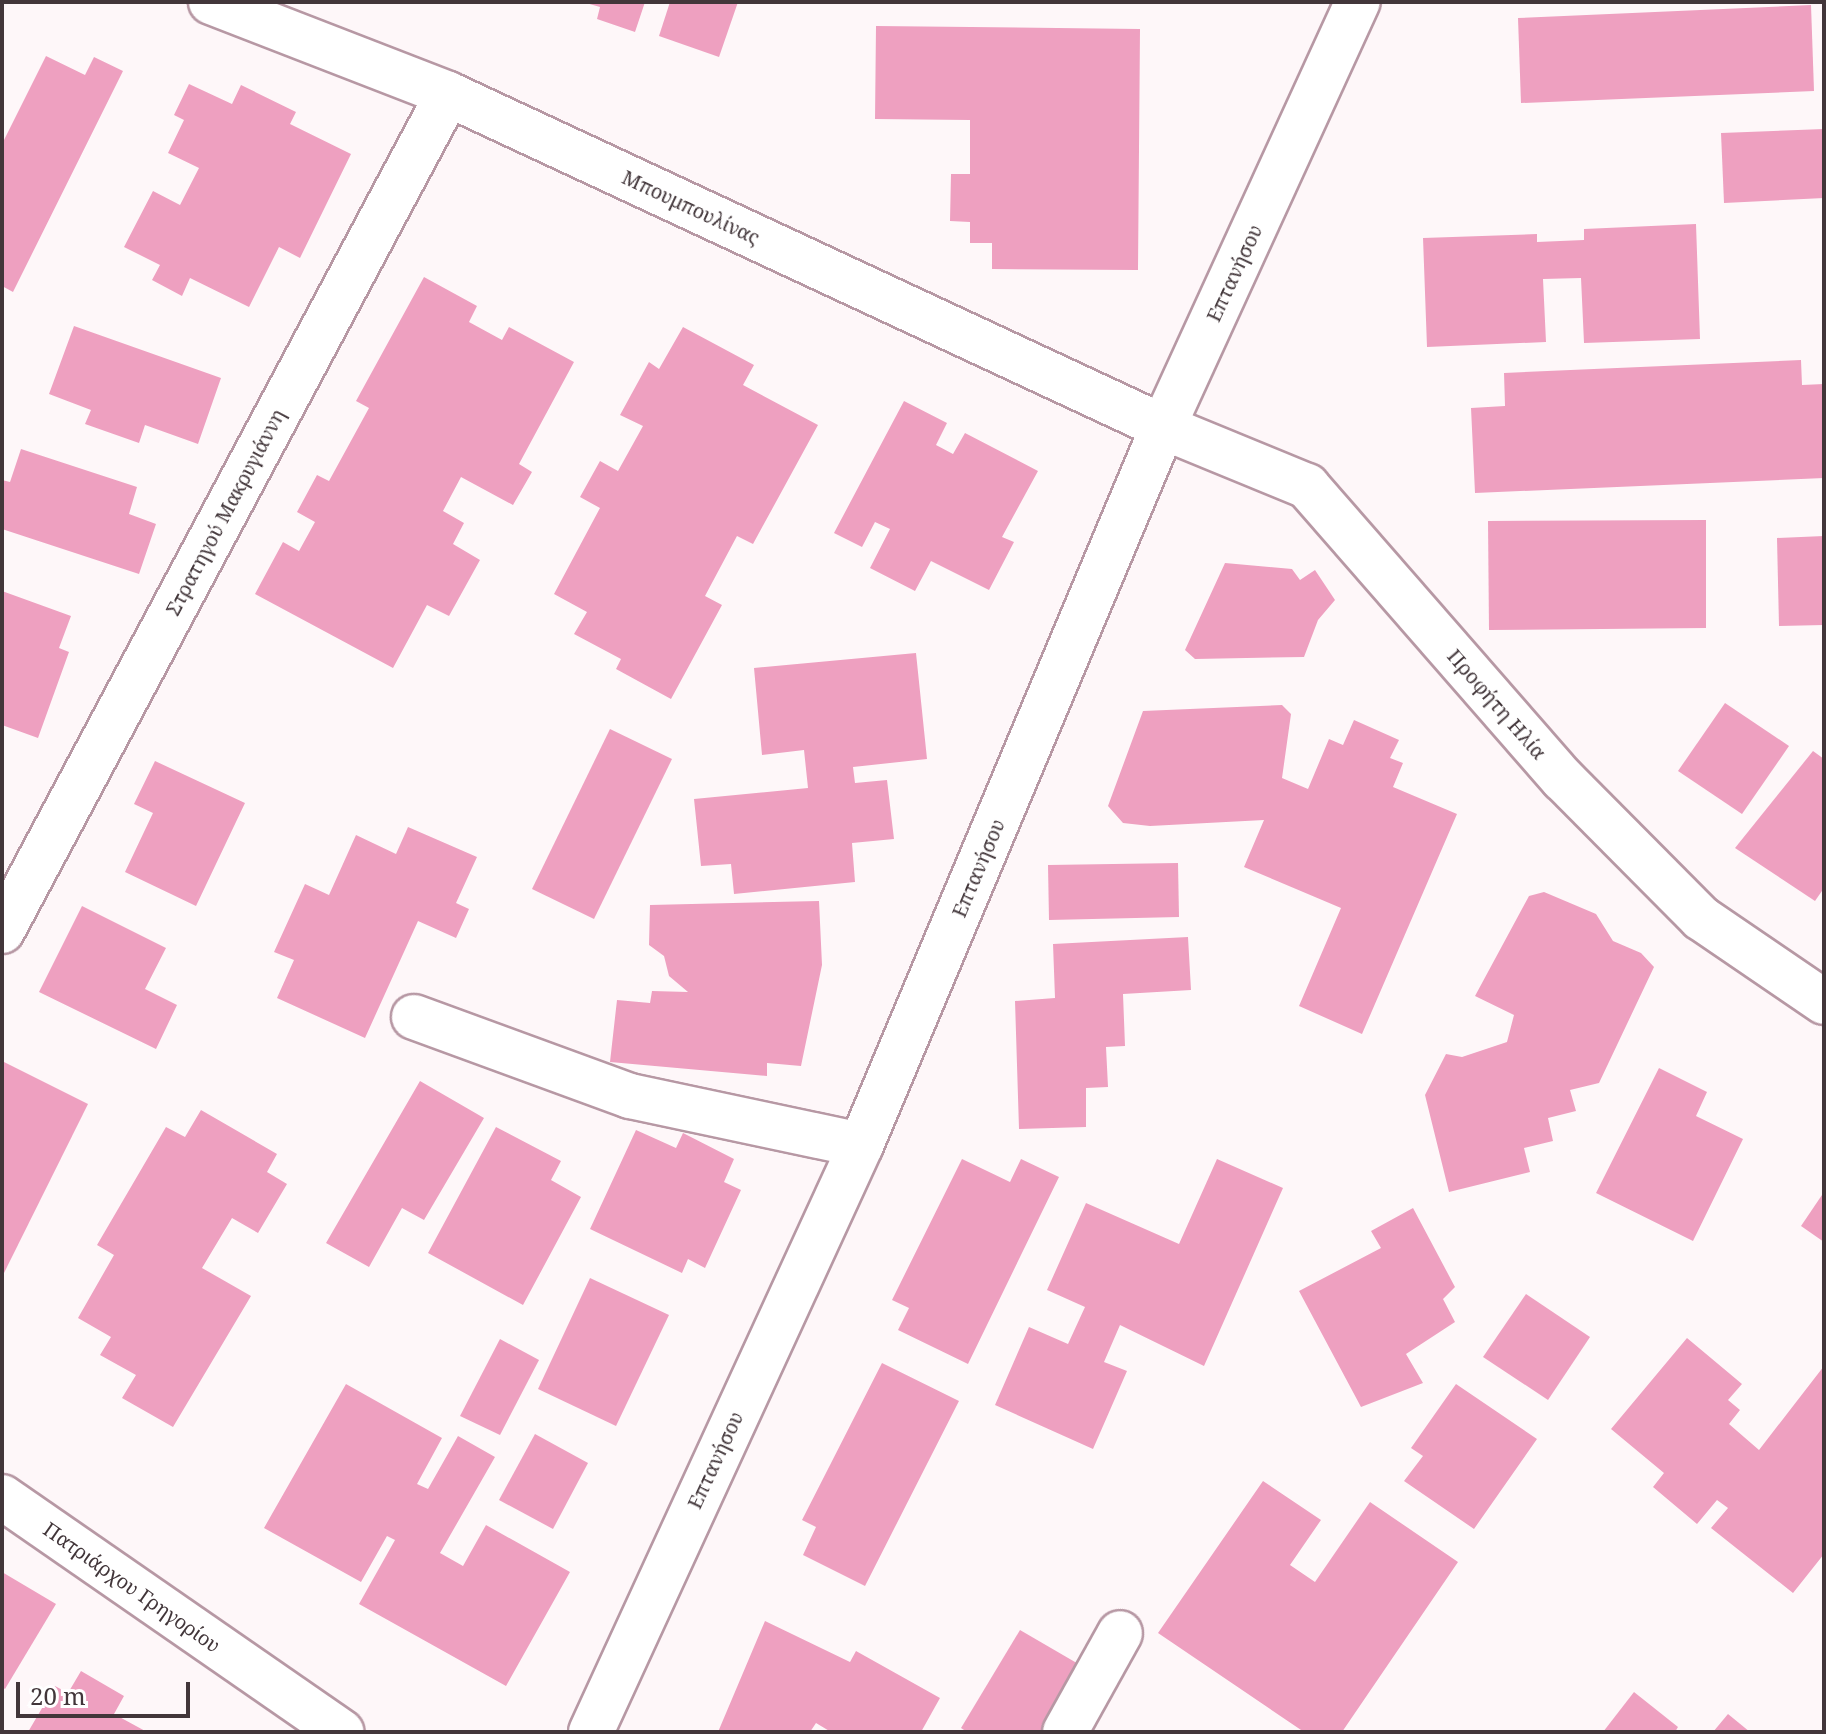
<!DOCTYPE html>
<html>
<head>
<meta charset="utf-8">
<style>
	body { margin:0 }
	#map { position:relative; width:1826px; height:1734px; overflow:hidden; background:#fef7f9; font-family:"Noto Serif",serif }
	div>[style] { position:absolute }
	.building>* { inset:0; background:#eea0c0 }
	.roads { filter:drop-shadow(2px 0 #b798a4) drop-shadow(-2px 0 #b798a4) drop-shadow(0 2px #b798a4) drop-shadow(0 -2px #b798a4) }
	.minor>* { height:44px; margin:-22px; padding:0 22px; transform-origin:22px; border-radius:22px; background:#fff }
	span { translate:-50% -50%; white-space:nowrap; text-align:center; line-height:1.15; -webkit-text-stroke:6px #fff; paint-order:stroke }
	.street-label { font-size:20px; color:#42363a }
	.frame { position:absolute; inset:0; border:4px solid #42363a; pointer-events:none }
	.scale { position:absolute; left:16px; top:1682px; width:174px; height:36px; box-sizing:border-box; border:4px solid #42363a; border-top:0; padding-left:10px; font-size:24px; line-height:28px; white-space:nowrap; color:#42363a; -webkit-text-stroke:6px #fff; paint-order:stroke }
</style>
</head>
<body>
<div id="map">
	<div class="building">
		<div style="clip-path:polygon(645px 2px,635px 32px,597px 19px,600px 7px,586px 3px)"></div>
		<div style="clip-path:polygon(670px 2px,738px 2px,719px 57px,659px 36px)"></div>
		<div style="clip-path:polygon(1811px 5px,1814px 91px,1521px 103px,1518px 18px)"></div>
		<div style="clip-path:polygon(876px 26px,1140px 29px,1138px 270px,992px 269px,992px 243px,970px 243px,970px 222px,950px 221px,951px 174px,970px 174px,970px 120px,875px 119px)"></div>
		<div style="clip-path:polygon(46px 56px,85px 75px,94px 57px,123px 71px,13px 292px,2px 286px,2px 144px)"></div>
		<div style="clip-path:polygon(189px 84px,232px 104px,241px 85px,296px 112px,290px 124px,351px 154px,300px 258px,279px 247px,249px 307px,190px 278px,182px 296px,152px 280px,160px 265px,124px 247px,153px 191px,180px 205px,199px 168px,168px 153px,184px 120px,174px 115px)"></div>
		<div style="clip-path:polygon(1824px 129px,1824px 198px,1724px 203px,1721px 133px)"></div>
		<div style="clip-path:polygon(1696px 224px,1700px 339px,1584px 343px,1581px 278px,1543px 279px,1546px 342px,1427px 347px,1423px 238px,1537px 234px,1537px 242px,1584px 240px,1584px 229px)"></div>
		<div style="clip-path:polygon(424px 277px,477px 306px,469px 322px,502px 340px,509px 327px,574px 362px,519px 464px,532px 472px,513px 505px,461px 477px,443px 511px,464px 523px,453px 544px,480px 560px,449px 616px,427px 605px,393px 668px,255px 594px,283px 542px,299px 551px,315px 522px,297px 512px,317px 475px,329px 481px,369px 408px,356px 401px)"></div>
		<div style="clip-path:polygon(74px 326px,221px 378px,198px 444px,145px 425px,139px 443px,85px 424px,91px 410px,49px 394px)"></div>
		<div style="clip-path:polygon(683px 327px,754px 365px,743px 385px,818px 425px,753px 544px,737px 536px,705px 596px,722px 605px,671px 699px,616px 669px,621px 659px,574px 634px,587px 612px,554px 594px,600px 508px,580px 497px,600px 461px,618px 471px,643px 426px,620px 415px,649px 362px,659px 369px)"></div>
		<div style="clip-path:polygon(1801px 360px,1802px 385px,1824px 384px,1824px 478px,1475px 493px,1471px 408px,1505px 406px,1504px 373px)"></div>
		<div style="clip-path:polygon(904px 401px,947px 423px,936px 445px,953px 454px,965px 433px,1038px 471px,1002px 537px,1014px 542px,989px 590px,931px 561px,915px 591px,870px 568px,890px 529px,875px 522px,862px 547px,834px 533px)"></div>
		<div style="clip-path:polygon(21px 449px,137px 487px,129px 514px,156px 524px,139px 574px,2px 529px,2px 480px,10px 482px)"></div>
		<div style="clip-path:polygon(1706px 520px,1706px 628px,1489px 630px,1488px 521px)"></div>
		<div style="clip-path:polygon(1824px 536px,1824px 625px,1779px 626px,1777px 538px)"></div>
		<div style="clip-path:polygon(1225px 563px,1292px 569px,1300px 580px,1315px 570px,1335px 600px,1318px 620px,1304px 657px,1195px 659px,1185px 650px)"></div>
		<div style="clip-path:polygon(2px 591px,71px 616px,59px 648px,69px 652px,38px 738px,2px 725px)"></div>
		<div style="clip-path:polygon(916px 653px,927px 759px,853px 767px,855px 783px,887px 780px,894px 839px,852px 843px,855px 882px,734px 894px,731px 864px,701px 866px,694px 799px,808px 788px,804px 750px,762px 755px,754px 668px)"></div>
		<div style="clip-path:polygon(1725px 703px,1789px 746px,1742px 814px,1678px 771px)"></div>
		<div style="clip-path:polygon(1282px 705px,1291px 714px,1282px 778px,1308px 789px,1329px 739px,1343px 745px,1354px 720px,1399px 740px,1390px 758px,1403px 763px,1393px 787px,1457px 814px,1362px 1034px,1299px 1006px,1341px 908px,1244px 867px,1264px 820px,1150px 826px,1123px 823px,1108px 806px,1143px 711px)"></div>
		<div style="clip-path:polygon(610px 729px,672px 759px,594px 919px,532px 889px)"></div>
		<div style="clip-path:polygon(1813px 751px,1824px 759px,1824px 888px,1815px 901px,1735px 848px)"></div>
		<div style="clip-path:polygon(155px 761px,245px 803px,196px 906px,125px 872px,153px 813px,134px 804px)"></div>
		<div style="clip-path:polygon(408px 827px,477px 857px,456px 903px,469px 909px,456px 938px,418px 921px,365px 1038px,277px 998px,294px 960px,274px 952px,305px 884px,329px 895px,356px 835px,396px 854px)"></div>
		<div style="clip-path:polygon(1178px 863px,1179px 917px,1049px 920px,1048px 865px)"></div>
		<div style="clip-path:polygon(1544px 892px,1596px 914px,1613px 941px,1641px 953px,1654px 967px,1599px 1083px,1570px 1090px,1576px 1111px,1548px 1118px,1553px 1141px,1524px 1148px,1530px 1172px,1449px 1192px,1425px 1095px,1446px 1054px,1462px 1057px,1507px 1042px,1514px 1015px,1475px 996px,1529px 896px)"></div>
		<div style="clip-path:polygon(819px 901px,822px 965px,801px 1066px,767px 1063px,767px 1076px,610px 1062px,617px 1000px,650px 1003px,652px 991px,688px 992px,669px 976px,664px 956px,649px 945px,650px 905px)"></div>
		<div style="clip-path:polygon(82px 906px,166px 948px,145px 989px,177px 1005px,156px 1049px,39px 992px)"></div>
		<div style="clip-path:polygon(1188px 937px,1191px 990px,1123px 994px,1125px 1046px,1106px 1047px,1108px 1087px,1086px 1088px,1086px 1127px,1019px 1129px,1015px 1001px,1055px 998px,1053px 944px)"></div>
		<div style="clip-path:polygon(2px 1061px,88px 1104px,2px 1277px)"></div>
		<div style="clip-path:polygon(1659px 1068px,1707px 1092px,1696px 1116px,1743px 1139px,1693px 1241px,1596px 1193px)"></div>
		<div style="clip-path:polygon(420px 1081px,484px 1118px,424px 1220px,402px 1208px,369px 1267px,326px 1243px)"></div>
		<div style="clip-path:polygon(201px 1110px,277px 1154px,267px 1172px,287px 1184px,258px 1233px,232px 1218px,202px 1268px,251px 1296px,173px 1427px,122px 1398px,136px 1375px,100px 1355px,111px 1337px,78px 1318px,114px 1255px,97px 1245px,166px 1127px,185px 1137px)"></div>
		<div style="clip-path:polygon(496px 1127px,561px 1161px,551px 1180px,581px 1197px,523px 1305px,428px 1253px)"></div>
		<div style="clip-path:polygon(636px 1130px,676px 1148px,683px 1133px,734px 1159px,724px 1182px,741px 1190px,705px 1268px,688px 1259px,682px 1273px,590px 1229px)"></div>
		<div style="clip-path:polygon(962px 1159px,1010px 1182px,1021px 1159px,1059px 1177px,968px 1364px,898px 1330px,909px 1308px,892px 1300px)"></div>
		<div style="clip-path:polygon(1217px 1159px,1283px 1188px,1204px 1366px,1120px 1325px,1104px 1362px,1127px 1371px,1093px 1449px,995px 1405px,1029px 1327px,1068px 1344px,1085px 1307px,1047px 1290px,1086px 1203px,1179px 1244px)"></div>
		<div style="clip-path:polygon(1824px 1192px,1824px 1242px,1801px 1226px)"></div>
		<div style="clip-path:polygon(1413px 1208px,1455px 1287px,1443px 1299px,1455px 1322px,1406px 1354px,1423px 1383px,1361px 1407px,1299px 1291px,1381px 1248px,1371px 1231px)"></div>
		<div style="clip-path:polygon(590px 1278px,669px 1315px,616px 1426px,538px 1389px)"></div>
		<div style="clip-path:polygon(1526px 1294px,1590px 1337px,1548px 1400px,1483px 1357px)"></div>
		<div style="clip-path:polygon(1687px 1338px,1742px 1384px,1728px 1400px,1740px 1410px,1729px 1424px,1759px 1450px,1824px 1366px,1824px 1554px,1793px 1593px,1711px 1528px,1728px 1508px,1717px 1500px,1697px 1524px,1653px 1487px,1664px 1473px,1611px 1429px)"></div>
		<div style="clip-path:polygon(500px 1339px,539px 1360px,500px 1435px,460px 1416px)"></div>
		<div style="clip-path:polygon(882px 1363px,959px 1401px,865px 1586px,803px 1555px,816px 1527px,802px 1520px)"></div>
		<div style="clip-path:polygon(346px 1384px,442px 1438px,417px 1484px,428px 1489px,458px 1436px,495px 1457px,440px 1553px,463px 1566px,486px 1525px,570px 1572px,506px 1686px,359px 1604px,395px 1540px,387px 1536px,361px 1582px,264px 1528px)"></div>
		<div style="clip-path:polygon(1456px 1384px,1537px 1439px,1474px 1529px,1404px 1481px,1423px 1456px,1411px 1448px)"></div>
		<div style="clip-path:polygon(535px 1434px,588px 1463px,553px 1529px,499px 1500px)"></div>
		<div style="clip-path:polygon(1263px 1481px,1321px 1520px,1290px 1565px,1315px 1582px,1370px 1502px,1458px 1562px,1342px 1732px,1304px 1732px,1158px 1633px)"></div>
		<div style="clip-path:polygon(2px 1572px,56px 1604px,5px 1689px,2px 1687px)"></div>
		<div style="clip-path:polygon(765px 1621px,850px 1662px,856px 1651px,940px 1698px,921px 1732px,831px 1732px,816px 1723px,810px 1732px,718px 1732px)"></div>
		<div style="clip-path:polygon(1020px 1630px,1087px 1669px,1050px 1732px,967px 1732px,961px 1728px)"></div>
		<div style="clip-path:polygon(81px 1671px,124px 1696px,114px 1714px,147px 1732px,28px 1732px,55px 1686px,68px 1693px)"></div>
		<div style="clip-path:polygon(1634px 1692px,1678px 1727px,1675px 1732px,1603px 1732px)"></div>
		<div style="clip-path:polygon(1728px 1714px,1750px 1732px,1713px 1732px)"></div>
	</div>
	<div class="roads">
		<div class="minor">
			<div style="left:211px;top:2px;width:254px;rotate:21.2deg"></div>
			<div style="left:448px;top:94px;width:789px;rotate:24.97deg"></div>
			<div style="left:1163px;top:427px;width:156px;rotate:22.3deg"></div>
			<div style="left:1307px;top:486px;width:389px;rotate:48.9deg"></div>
			<div style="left:1563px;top:779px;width:196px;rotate:45.2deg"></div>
			<div style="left:1701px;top:918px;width:149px;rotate:34.3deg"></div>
			<div style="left:2px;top:931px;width:948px;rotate:-61.95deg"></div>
			<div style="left:414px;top:1017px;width:230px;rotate:20.1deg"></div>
			<div style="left:630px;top:1096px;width:236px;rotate:12deg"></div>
			<div style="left:2px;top:1497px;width:413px;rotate:34.7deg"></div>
			<div style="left:591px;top:1732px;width:646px;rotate:-65.3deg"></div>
			<div style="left:861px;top:1145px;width:779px;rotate:-67.19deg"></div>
			<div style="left:1163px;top:427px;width:468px;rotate:-65.4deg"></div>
			<div style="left:1065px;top:1732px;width:113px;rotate:-60.9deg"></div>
		</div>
	</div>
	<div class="street-label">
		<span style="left:691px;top:207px;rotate:25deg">Μπουμπουλίνας</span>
		<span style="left:1234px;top:273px;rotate:-65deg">Επτανήσου</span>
		<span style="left:225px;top:512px;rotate:-62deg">Στρατηγού Μακρυγιάννη</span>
		<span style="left:1497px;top:704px;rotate:49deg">Προφήτη Ηλία</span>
		<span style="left:978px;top:868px;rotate:-67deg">Επτανήσου</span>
		<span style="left:715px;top:1460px;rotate:-65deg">Επτανήσου</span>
		<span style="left:132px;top:1587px;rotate:35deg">Πατριάρχου Γρηγορίου</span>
	</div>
	<div class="frame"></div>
	<div class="scale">20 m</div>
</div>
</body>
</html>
